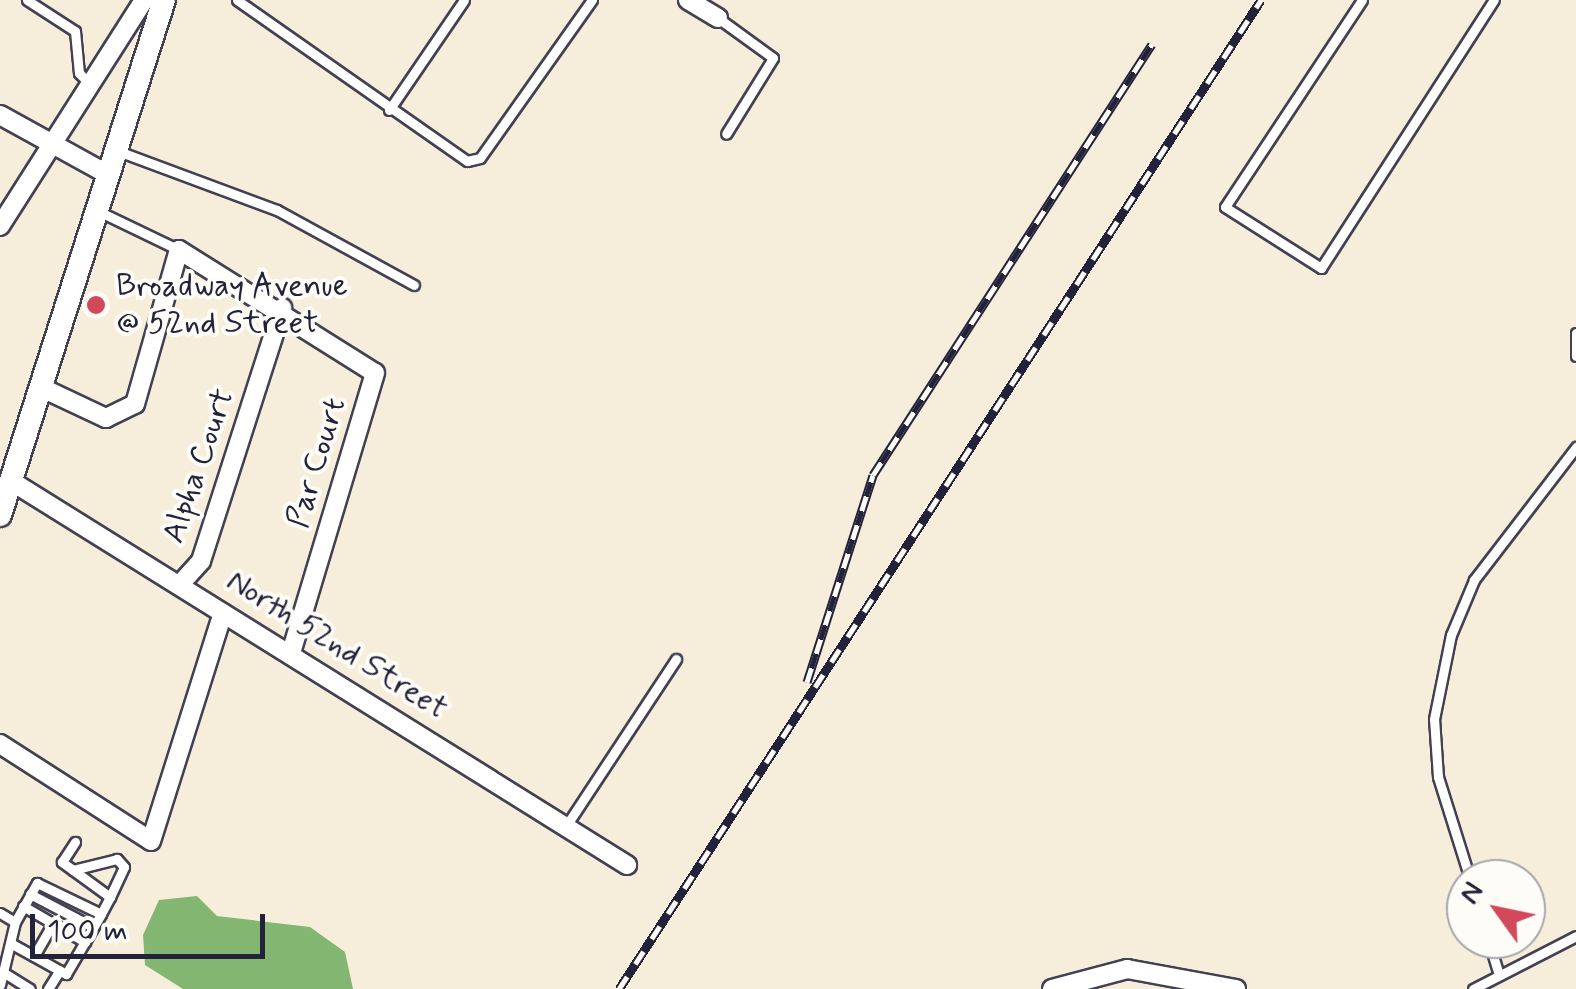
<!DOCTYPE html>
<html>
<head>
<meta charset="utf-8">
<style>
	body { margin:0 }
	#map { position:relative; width:1576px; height:989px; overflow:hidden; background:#f6eedb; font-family:Mynerve,sans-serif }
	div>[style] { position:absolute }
	.forest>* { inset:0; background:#83b671 }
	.roads { filter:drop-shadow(2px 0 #424153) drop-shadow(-2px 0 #424153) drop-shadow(0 2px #424153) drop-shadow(0 -2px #424153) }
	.service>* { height:9px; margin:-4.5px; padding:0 4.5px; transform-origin:4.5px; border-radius:4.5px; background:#fff }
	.minor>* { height:18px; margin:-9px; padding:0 9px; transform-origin:9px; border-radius:9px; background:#fff }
	.tertiary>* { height:22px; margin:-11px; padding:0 11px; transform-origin:11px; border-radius:11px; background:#fff }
	.rail>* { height:9px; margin-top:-4.5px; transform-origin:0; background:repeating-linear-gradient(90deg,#fdfcf7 0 15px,#22223b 0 30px); box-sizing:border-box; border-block:2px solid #22223b }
	.dots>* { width:28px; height:28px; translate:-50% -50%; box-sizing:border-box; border:5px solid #fdfcf7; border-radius:50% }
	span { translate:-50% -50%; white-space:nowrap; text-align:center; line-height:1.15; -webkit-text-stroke:8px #fdfcf7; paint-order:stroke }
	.poi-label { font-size:32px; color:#22223b }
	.left { translate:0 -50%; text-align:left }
	.street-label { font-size:32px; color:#22223b }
	.north { position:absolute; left:1446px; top:859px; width:100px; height:100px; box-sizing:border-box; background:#fdfcf7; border:2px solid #a5a5ac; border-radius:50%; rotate:303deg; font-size:28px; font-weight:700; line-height:40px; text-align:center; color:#22223b }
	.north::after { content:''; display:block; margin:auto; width:35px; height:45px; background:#d1495b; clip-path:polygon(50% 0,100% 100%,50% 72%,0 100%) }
	.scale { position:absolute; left:30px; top:914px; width:235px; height:45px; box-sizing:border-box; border:5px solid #22223b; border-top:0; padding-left:12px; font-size:30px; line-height:35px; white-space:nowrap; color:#22223b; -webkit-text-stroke:8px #fdfcf7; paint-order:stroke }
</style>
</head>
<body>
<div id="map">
	<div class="forest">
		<div style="clip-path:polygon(197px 896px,217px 916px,310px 927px,345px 952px,353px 989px,183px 989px,145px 965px,143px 935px,159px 900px)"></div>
	</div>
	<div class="roads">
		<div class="service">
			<div style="left:27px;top:0;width:57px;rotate:32.9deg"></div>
			<div style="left:75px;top:31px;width:42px;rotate:84.6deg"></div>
			<div style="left:79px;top:73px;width:16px;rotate:45deg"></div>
			<div style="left:237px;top:0;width:281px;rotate:35deg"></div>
			<div style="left:467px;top:161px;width:13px;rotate:-13deg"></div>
			<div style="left:480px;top:158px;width:194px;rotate:-54.7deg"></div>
			<div style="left:1362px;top:0;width:248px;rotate:123.5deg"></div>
			<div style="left:1225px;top:207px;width:114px;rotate:32.4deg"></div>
			<div style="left:1321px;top:268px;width:319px;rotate:-57.2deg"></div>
			<div style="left:718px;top:18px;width:68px;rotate:36deg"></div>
			<div style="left:773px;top:58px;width:89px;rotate:121.7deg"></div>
			<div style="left:389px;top:110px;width:133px;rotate:-55.7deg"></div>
			<div style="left:118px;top:151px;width:170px;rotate:20.4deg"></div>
			<div style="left:277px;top:210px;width:156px;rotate:28.7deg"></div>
			<div style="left:96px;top:210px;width:92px;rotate:25.7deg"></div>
			<div style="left:1576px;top:333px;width:23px;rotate:90deg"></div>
			<div style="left:566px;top:826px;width:200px;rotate:-56.6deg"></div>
			<div style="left:73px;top:870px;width:14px;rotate:-144deg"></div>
			<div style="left:62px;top:862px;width:24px;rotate:-57deg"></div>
			<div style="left:1470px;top:879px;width:107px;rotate:-107.4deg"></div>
			<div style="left:1438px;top:777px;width:58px;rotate:-93.9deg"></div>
			<div style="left:1434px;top:719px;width:86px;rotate:-78.6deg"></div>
			<div style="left:1451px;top:635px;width:60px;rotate:-67.3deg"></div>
			<div style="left:1474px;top:580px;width:168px;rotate:-52.5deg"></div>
			<div style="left:30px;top:894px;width:71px;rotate:27.6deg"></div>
			<div style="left:23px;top:906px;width:72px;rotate:30.1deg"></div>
			<div style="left:0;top:913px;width:17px;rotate:31deg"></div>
			<div style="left:15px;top:922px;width:65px;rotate:103.4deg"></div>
			<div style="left:15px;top:922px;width:45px;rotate:-60.6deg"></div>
			<div style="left:37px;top:883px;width:71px;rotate:25.8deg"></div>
			<div style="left:101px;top:914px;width:19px;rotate:-62deg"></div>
			<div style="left:110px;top:897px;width:33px;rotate:-65deg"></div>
			<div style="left:124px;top:867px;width:11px;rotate:-131deg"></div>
			<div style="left:117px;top:859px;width:45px;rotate:166deg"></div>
			<div style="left:73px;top:870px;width:46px;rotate:36.1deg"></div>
			<div style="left:1488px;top:939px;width:38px;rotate:73deg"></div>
			<div style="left:12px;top:944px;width:62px;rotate:29.1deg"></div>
			<div style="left:66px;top:974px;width:69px;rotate:-59.7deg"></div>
			<div style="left:34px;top:956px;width:38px;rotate:-60deg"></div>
			<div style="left:6px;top:974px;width:28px;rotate:32deg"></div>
			<div style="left:48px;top:989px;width:22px;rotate:-58deg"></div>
			<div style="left:1473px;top:989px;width:116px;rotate:-27.2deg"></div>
		</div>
		<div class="minor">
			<div style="left:688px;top:0;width:35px;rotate:31deg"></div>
			<div style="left:0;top:115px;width:122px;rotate:28.9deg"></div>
			<div style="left:0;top:226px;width:268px;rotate:-57.5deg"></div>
			<div style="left:40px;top:387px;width:73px;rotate:25.2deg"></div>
			<div style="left:106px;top:418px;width:32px;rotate:-26deg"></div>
			<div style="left:135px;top:404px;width:160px;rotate:-74.1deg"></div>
			<div style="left:179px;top:250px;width:231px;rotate:32.1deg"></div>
			<div style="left:375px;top:373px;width:289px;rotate:106.7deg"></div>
			<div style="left:11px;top:481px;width:726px;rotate:31.94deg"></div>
			<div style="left:183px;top:581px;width:27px;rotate:-48deg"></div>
			<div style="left:201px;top:561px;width:266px;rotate:-72.2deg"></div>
			<div style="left:0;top:744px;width:179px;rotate:32.7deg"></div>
			<div style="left:151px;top:841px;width:239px;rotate:-72.5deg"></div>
			<div style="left:1052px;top:989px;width:78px;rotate:-14.9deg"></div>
			<div style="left:1127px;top:969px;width:111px;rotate:10.4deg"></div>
		</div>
		<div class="tertiary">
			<div style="left:0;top:515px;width:540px;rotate:-72.34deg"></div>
		</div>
	</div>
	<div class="rail">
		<div style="left:807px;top:682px;width:217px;rotate:-72.3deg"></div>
		<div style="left:873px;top:475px;width:513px;rotate:-57.08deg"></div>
		<div style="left:619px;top:989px;width:1179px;rotate:-57.01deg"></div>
	</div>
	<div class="dots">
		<div style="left:96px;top:305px;background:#d1495b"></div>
	</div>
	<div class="poi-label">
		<span class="left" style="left:116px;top:305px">Broadway Avenue<br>@ 52nd Street</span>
	</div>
	<div class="street-label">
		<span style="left:317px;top:463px;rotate:-73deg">Par Court</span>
		<span style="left:199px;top:466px;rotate:-71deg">Alpha Court</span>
		<span style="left:337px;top:645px;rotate:32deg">North 52nd Street</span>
	</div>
	<div class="north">N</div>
	<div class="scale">100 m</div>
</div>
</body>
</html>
